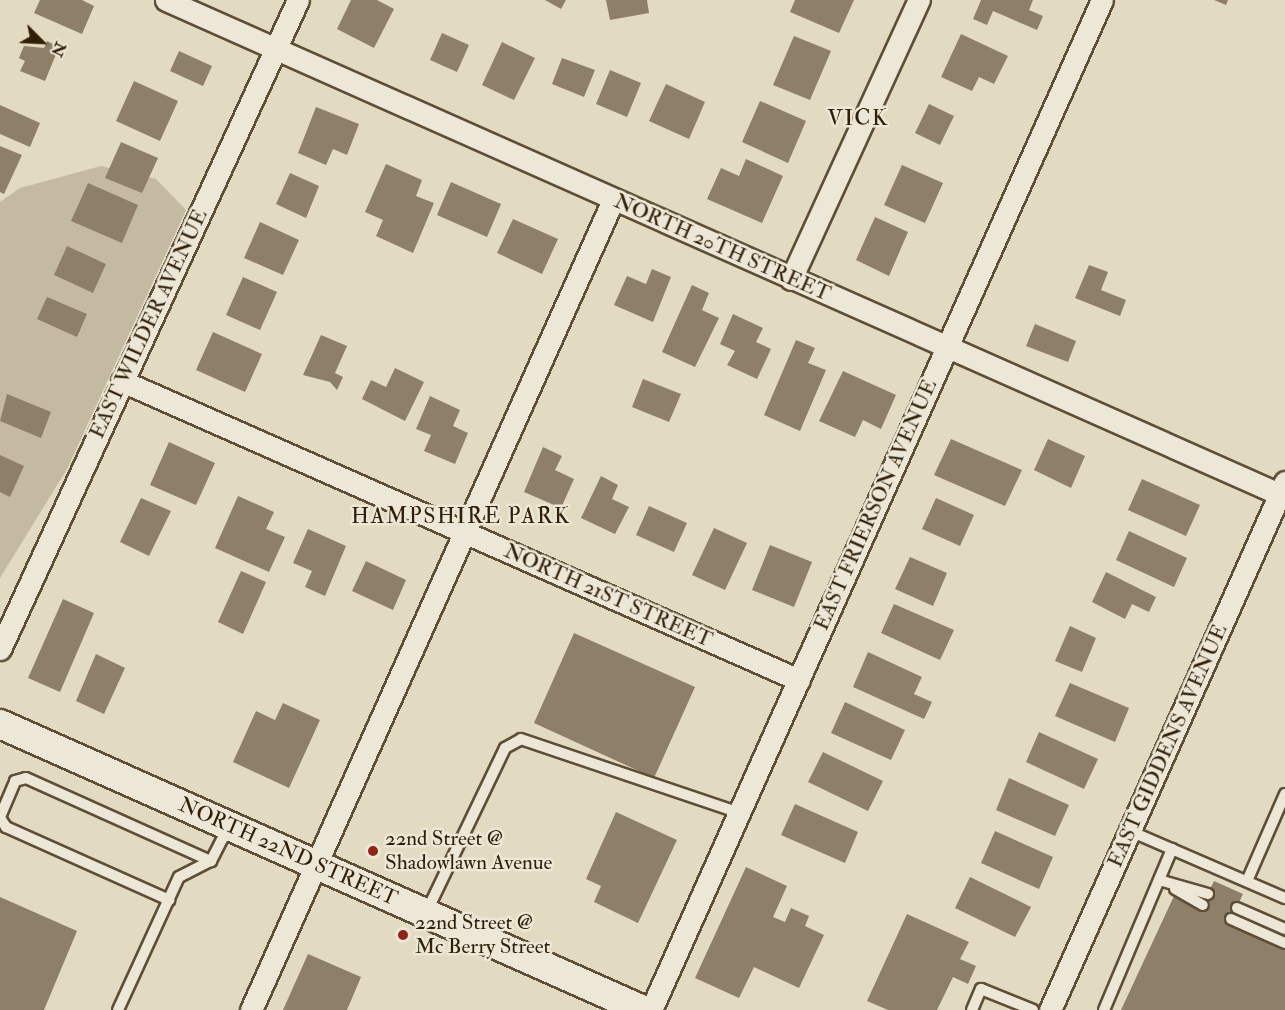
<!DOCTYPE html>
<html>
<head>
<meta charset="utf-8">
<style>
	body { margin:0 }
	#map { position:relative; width:1285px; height:1010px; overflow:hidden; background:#e2dac1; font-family:"IM FELL Double Pica",serif }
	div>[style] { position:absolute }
	.green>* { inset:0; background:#c4baa1 }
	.building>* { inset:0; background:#8e8068 }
	.roads { filter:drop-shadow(2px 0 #5e4e36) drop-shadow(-2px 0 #5e4e36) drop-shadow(0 2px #5e4e36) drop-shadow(0 -2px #5e4e36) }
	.lane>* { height:10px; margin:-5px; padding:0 5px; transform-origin:5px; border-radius:5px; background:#ece7d7 }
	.street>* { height:21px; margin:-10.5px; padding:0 10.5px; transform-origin:10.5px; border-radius:10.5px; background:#ece7d7 }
	.secondary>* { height:28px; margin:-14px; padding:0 14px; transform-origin:14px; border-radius:14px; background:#ece7d7 }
	.dots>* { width:16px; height:16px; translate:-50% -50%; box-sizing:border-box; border:3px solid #ece7d7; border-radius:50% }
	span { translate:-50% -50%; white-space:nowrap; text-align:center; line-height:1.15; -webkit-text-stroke:5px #ece7d7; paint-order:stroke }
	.street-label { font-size:21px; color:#321f07 }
	.poi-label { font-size:21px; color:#321f07 }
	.left { translate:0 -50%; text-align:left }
	.neighbourhood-label { font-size:22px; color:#321f07; letter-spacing:1.5px }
	.north { position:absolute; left:12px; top:12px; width:60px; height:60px; -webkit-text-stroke:4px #ece7d7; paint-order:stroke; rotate:114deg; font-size:16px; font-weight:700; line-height:24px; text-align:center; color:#321f07 }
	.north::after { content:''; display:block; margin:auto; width:21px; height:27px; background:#321f07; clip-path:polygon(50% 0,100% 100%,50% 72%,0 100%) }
</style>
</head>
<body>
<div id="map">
	<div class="green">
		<div style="clip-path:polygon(101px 166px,156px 179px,186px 210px,67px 469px,0 578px,0 202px,20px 188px)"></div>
	</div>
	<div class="building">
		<div style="clip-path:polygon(40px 0,82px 0,94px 6px,82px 34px,34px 13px)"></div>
		<div style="clip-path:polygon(351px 0,377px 0,394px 9px,374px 48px,337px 29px)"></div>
		<div style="clip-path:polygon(545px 0,566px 0,561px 9px)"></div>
		<div style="clip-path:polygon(606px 0,647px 0,649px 13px,610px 20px)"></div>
		<div style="clip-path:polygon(795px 0,854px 0,839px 33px,790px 12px)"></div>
		<div style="clip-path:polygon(981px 0,1033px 0,1029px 10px,1043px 16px,1037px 30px,993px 11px,987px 25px,973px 19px)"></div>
		<div style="clip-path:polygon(1214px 0,1228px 0,1226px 5px)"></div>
		<div style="clip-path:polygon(442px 33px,469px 45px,457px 72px,430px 60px)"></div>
		<div style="clip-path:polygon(961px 34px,1008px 56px,994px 84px,979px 77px,972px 91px,941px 77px)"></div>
		<div style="clip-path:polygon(794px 36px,831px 51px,810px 100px,773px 85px)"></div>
		<div style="clip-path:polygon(47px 41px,59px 47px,45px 81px,20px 71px,25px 61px,19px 58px,24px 46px,44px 48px)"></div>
		<div style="clip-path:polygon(502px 42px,535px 58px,514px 100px,482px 85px)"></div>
		<div style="clip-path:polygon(179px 51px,212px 66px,203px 86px,170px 71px)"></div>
		<div style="clip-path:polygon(562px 58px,595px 70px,584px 97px,552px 84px)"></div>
		<div style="clip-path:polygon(610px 70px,641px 83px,627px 117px,596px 104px)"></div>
		<div style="clip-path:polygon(134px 81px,178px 101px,160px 141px,116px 121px)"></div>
		<div style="clip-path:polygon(666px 84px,705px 102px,689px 139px,649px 121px)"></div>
		<div style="clip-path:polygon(760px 101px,806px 121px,788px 163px,742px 142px)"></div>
		<div style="clip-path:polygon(929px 104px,954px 116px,940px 145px,915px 133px)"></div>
		<div style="clip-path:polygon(0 105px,40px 123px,30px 147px,0 134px)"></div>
		<div style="clip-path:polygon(316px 107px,359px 124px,347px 155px,333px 149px,326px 165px,298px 153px)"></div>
		<div style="clip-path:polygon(121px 142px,158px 158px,142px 193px,105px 178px)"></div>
		<div style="clip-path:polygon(0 146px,22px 155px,4px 194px,0 192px)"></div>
		<div style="clip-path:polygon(746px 159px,783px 176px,762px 223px,707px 199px,721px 168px,739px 176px)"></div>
		<div style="clip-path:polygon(386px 164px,422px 180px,416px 196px,434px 203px,413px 253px,376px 236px,383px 220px,365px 212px)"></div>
		<div style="clip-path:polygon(902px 165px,943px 183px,925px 223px,884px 205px)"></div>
		<div style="clip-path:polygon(290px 173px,319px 186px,306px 218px,276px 204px)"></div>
		<div style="clip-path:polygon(451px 182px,501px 204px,487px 237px,437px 215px)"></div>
		<div style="clip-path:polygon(88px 183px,138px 205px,122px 243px,71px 221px)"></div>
		<div style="clip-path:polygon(875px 217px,908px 232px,889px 276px,856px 260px)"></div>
		<div style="clip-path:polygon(513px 219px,558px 239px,542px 274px,497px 253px)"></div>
		<div style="clip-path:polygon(260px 222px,299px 240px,283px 275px,244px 258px)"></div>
		<div style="clip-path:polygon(67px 246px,106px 264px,93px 293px,54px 275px)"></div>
		<div style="clip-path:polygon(1089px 265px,1108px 272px,1101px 290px,1126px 300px,1120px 316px,1075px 298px)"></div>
		<div style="clip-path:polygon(652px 269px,671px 277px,653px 322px,614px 305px,627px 276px,646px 284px)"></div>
		<div style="clip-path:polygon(243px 277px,277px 292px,260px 330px,226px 315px)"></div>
		<div style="clip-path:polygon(692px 285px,709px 293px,702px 310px,719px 318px,695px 367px,662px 352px)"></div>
		<div style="clip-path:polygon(47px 297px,87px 314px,77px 337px,37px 319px)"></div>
		<div style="clip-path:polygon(733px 314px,763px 328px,756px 342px,771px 349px,757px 379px,727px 365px,735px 351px,720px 344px)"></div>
		<div style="clip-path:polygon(1035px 324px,1076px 341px,1068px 362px,1026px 346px)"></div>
		<div style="clip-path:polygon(213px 332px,262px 354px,245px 392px,196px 370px)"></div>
		<div style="clip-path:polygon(321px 335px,347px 346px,335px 373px,343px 377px,337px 390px,330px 382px,303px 375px)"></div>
		<div style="clip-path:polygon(796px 340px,815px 348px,808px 363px,826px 370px,800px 431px,764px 415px)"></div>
		<div style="clip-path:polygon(395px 368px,424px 382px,405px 421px,362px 399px,371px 380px,386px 387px)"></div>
		<div style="clip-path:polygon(843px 371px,896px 395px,881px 429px,863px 420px,855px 437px,819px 421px)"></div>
		<div style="clip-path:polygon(643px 379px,681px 394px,669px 422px,632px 407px)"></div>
		<div style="clip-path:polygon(7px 394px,51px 412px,41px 438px,0 421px)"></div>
		<div style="clip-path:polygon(430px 396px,460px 410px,453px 426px,468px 433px,455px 464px,424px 451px,431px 435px,416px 429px)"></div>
		<div style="clip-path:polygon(951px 439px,1022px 470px,1005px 506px,934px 475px)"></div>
		<div style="clip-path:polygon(1048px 439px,1085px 456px,1071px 488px,1034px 470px)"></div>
		<div style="clip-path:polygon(169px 442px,215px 463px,196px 505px,150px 485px)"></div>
		<div style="clip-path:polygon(543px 447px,562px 456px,555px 470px,574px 479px,561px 508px,524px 492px)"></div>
		<div style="clip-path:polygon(0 455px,24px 466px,10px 497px,0 492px)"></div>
		<div style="clip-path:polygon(601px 476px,618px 485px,612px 499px,629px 507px,615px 534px,581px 518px)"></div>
		<div style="clip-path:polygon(1142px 479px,1200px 505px,1186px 536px,1128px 510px)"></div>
		<div style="clip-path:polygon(238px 496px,274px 512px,266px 529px,285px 537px,269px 572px,215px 548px)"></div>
		<div style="clip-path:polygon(141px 498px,171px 511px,149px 556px,120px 542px)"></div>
		<div style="clip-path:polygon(936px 498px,974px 515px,960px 546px,922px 529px)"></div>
		<div style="clip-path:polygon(649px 506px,687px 523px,674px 552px,636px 535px)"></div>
		<div style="clip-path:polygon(714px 528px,747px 543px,725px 590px,692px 575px)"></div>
		<div style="clip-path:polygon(308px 529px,346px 546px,325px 596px,305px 587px,312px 571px,293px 563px)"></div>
		<div style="clip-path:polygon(1129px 531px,1187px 558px,1174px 587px,1116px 560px)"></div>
		<div style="clip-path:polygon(770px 545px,812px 562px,794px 607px,752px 590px)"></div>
		<div style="clip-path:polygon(910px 557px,947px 573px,933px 606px,895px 589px)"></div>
		<div style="clip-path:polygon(366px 561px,406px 580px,393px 610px,352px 591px)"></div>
		<div style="clip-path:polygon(241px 571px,266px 582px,243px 634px,218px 622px)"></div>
		<div style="clip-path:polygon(1106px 572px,1156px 597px,1149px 612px,1132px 604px,1125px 619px,1092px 602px)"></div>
		<div style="clip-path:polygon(63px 599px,94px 613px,60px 692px,28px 678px)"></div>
		<div style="clip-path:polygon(894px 604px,954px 630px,940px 660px,881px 633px)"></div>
		<div style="clip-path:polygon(1070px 626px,1096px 638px,1082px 672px,1055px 661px)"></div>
		<div style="clip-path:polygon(574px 633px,695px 687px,654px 778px,534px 723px)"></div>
		<div style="clip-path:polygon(868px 652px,922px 677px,914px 694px,932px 702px,924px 719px,853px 687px)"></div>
		<div style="clip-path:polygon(96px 654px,125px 668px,104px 714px,76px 701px)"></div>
		<div style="clip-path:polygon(1070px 683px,1129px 708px,1115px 742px,1055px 716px)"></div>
		<div style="clip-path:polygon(845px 702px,905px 730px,891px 760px,831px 733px)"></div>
		<div style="clip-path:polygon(283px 703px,320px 720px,289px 788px,233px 762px,256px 711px,275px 720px)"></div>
		<div style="clip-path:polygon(1039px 732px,1098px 759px,1084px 789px,1026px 762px)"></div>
		<div style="clip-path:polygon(823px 752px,883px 781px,868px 811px,808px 782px)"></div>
		<div style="clip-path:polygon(1009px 778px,1069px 805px,1055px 836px,996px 810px)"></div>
		<div style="clip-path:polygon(795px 804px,858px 832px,845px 863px,781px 835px)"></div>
		<div style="clip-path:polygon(616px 812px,677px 840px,638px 923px,594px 902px,601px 886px,586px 879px)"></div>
		<div style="clip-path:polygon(995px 831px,1053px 857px,1039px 889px,981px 863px)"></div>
		<div style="clip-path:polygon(746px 867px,787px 886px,773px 917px,785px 922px,791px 908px,809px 916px,805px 926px,824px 935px,799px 988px,754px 967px,739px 998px,695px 978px)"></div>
		<div style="clip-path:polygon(970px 877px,1031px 907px,1015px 937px,955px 908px)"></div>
		<div style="clip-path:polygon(1214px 881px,1243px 894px,1229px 924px,1285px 949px,1285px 1010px,1121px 1010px,1174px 896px,1201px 908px)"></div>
		<div style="clip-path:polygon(0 897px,77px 931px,44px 1010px,0 1010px)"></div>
		<div style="clip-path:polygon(907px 914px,969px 942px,960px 959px,976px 966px,968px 984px,953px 977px,937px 1010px,888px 1010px,867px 1001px)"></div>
		<div style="clip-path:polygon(308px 954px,361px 977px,347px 1010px,283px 1010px)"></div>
	</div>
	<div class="roads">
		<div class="lane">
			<div style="left:0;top:817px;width:39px;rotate:-67deg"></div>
			<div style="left:15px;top:781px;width:11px;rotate:-15deg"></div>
			<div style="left:26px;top:778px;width:203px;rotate:24.2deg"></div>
			<div style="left:0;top:818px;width:11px;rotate:56deg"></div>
			<div style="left:6px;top:827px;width:179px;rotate:24.1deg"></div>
			<div style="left:1130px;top:831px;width:169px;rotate:23.4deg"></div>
			<div style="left:1159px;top:880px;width:51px;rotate:15.9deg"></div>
			<div style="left:1247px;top:881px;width:95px;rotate:-66.4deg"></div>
			<div style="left:1175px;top:889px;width:32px;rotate:30deg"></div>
			<div style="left:1237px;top:908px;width:52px;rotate:23.6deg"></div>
			<div style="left:426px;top:913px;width:183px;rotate:-64.4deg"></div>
			<div style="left:505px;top:748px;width:18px;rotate:-29deg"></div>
			<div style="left:521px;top:739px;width:230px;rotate:18.7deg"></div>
			<div style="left:1231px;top:919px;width:59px;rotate:24deg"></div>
			<div style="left:118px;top:1010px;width:146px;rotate:-65.4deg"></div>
			<div style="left:179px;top:877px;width:36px;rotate:-27deg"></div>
			<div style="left:211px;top:861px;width:39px;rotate:-63deg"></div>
			<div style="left:972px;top:1010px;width:23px;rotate:-67deg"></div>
			<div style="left:981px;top:989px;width:56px;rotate:22deg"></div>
			<div style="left:1104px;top:1010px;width:175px;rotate:-67.1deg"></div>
		</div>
		<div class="street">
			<div style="left:166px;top:0;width:1218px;rotate:23.93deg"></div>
			<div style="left:791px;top:279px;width:307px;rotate:-65.4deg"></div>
			<div style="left:122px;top:381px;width:740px;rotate:23.83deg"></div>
			<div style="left:0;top:649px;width:714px;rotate:-65.34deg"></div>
			<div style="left:251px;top:1010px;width:887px;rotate:-65.92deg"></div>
			<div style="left:651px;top:1010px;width:1106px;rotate:-65.94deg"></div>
			<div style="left:1050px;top:1010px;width:578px;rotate:-66.01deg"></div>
		</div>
		<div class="secondary">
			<div style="left:0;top:724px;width:704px;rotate:23.98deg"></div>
		</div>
	</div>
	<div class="dots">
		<div style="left:373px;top:851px;background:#8f2418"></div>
		<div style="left:403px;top:935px;background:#8f2418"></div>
	</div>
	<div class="street-label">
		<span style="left:722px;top:248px;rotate:24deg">NORTH 20TH STREET</span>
		<span style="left:149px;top:324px;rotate:-65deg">EAST WILDER AVENUE</span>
		<span style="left:876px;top:505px;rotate:-66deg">EAST FRIERSON AVENUE</span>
		<span style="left:608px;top:596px;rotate:24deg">NORTH 21ST STREET</span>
		<span style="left:1168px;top:746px;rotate:-66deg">EAST GIDDENS AVENUE</span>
		<span style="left:288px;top:852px;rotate:24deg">NORTH 22ND STREET</span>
	</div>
	<div class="poi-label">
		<span class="left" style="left:385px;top:851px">22nd Street @<br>Shadowlawn Avenue</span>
		<span class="left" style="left:415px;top:935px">22nd Street @<br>Mc Berry Street</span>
	</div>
	<div class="neighbourhood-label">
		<span style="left:858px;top:119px">VICK</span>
		<span style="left:461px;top:517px">HAMPSHIRE PARK</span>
	</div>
	<div class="north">N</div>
</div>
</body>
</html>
